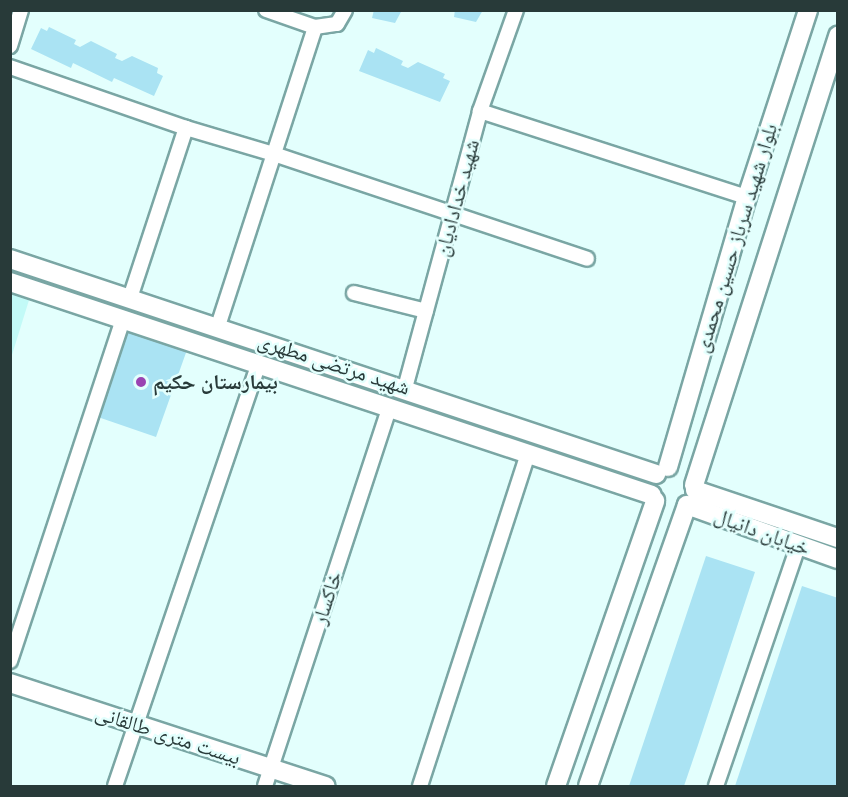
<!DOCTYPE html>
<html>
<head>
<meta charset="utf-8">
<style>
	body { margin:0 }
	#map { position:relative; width:848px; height:797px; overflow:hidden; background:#e3fffd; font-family:Raleway,"Noto Naskh Arabic",sans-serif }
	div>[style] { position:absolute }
	.built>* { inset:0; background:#c2faf7 }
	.building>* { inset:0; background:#aae3f3 }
	.roads { filter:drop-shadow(2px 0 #7aa6a4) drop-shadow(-2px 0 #7aa6a4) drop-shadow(0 2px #7aa6a4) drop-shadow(0 -2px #7aa6a4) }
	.street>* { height:14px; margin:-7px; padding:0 7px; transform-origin:7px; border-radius:7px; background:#fff }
	.secondary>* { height:18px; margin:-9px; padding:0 9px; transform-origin:9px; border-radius:9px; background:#fff }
	.dots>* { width:16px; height:16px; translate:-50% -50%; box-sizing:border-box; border:3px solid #e3fffd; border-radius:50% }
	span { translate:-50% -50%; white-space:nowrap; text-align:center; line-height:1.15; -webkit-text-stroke:5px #e3fffd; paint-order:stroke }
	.street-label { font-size:21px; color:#283a39 }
	.poi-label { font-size:21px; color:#283a39; font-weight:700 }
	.left { translate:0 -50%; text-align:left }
	.frame { position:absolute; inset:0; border:12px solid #283a39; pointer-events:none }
</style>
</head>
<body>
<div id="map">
	<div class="built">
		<div style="clip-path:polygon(11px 291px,30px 297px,11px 358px)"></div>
	</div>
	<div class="building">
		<div style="clip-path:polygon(374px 10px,402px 10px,395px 23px,372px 18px)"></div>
		<div style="clip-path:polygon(455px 10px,483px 10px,476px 22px,454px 17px)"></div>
		<div style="clip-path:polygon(49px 27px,76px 40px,74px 44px,80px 47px,91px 41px,117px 54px,115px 58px,122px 61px,132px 56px,158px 68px,157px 73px,163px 76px,154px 96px,114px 78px,112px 82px,73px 63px,71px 68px,31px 49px,41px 28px,47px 31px)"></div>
		<div style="clip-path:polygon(376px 48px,403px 61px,401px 65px,408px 68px,418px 62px,445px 74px,443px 78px,450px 81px,440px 102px,359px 71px,368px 50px,374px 53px)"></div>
		<div style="clip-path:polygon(127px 326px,188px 347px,156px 437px,95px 416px)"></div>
		<div style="clip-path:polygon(706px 556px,755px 572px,698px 745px,684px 786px,629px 786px)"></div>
		<div style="clip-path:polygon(802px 586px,838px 598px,838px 786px,735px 786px)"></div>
	</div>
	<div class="roads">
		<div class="street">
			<div style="left:266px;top:10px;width:52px;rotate:19.1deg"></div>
			<div style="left:315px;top:27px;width:22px;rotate:-8deg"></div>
			<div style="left:337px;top:24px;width:16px;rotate:-60deg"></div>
			<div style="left:10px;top:46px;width:38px;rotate:-73deg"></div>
			<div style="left:10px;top:67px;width:186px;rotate:19.1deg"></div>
			<div style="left:186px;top:128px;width:92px;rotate:16.5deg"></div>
			<div style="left:274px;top:154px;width:330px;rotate:18.5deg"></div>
			<div style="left:480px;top:111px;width:281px;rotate:17.9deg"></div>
			<div style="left:354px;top:293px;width:74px;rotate:14deg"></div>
			<div style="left:130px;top:298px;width:179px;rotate:-71.8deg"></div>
			<div style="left:218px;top:326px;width:314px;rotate:-72deg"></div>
			<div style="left:405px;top:388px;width:287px;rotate:-74.8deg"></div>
			<div style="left:480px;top:111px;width:107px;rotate:-70.4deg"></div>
			<div style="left:10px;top:661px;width:359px;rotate:-71.7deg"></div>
			<div style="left:115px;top:786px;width:445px;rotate:-71.2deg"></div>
			<div style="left:265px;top:786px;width:397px;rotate:-71.8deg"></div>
			<div style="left:420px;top:786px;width:350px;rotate:-72deg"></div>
			<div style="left:716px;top:786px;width:254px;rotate:-71.1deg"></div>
		</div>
		<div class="secondary">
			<div style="left:10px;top:259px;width:681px;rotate:18.41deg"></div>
			<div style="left:10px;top:282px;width:676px;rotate:18.35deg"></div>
			<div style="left:668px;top:467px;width:281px;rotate:-73.7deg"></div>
			<div style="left:747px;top:197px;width:197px;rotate:-71.9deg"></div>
			<div style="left:694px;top:485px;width:472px;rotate:-72.2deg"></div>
			<div style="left:695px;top:490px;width:151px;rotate:18.6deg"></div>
			<div style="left:10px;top:683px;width:332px;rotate:18.1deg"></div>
			<div style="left:556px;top:786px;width:302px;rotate:-70.8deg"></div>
			<div style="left:588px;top:786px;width:298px;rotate:-70.6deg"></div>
			<div style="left:687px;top:505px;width:160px;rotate:19.7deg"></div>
		</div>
	</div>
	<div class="dots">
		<div style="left:141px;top:382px;background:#9a44b2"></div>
	</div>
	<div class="street-label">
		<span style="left:457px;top:198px;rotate:-75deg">شهید خدادادیان</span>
		<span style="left:736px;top:238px;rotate:-73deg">بلوار شهید سرباز حسین محمدی</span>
		<span style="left:334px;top:364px;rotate:18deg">شهید مرتضی مطهری</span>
		<span style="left:762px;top:532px;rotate:20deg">خیابان دانیال</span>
		<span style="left:327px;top:598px;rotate:-72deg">خاکسار</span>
		<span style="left:168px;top:735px;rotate:18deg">بیست متری طالقانی</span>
	</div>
	<div class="poi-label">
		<span class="left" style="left:153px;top:382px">بیمارستان حکیم</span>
	</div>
	<div class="frame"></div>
</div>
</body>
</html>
